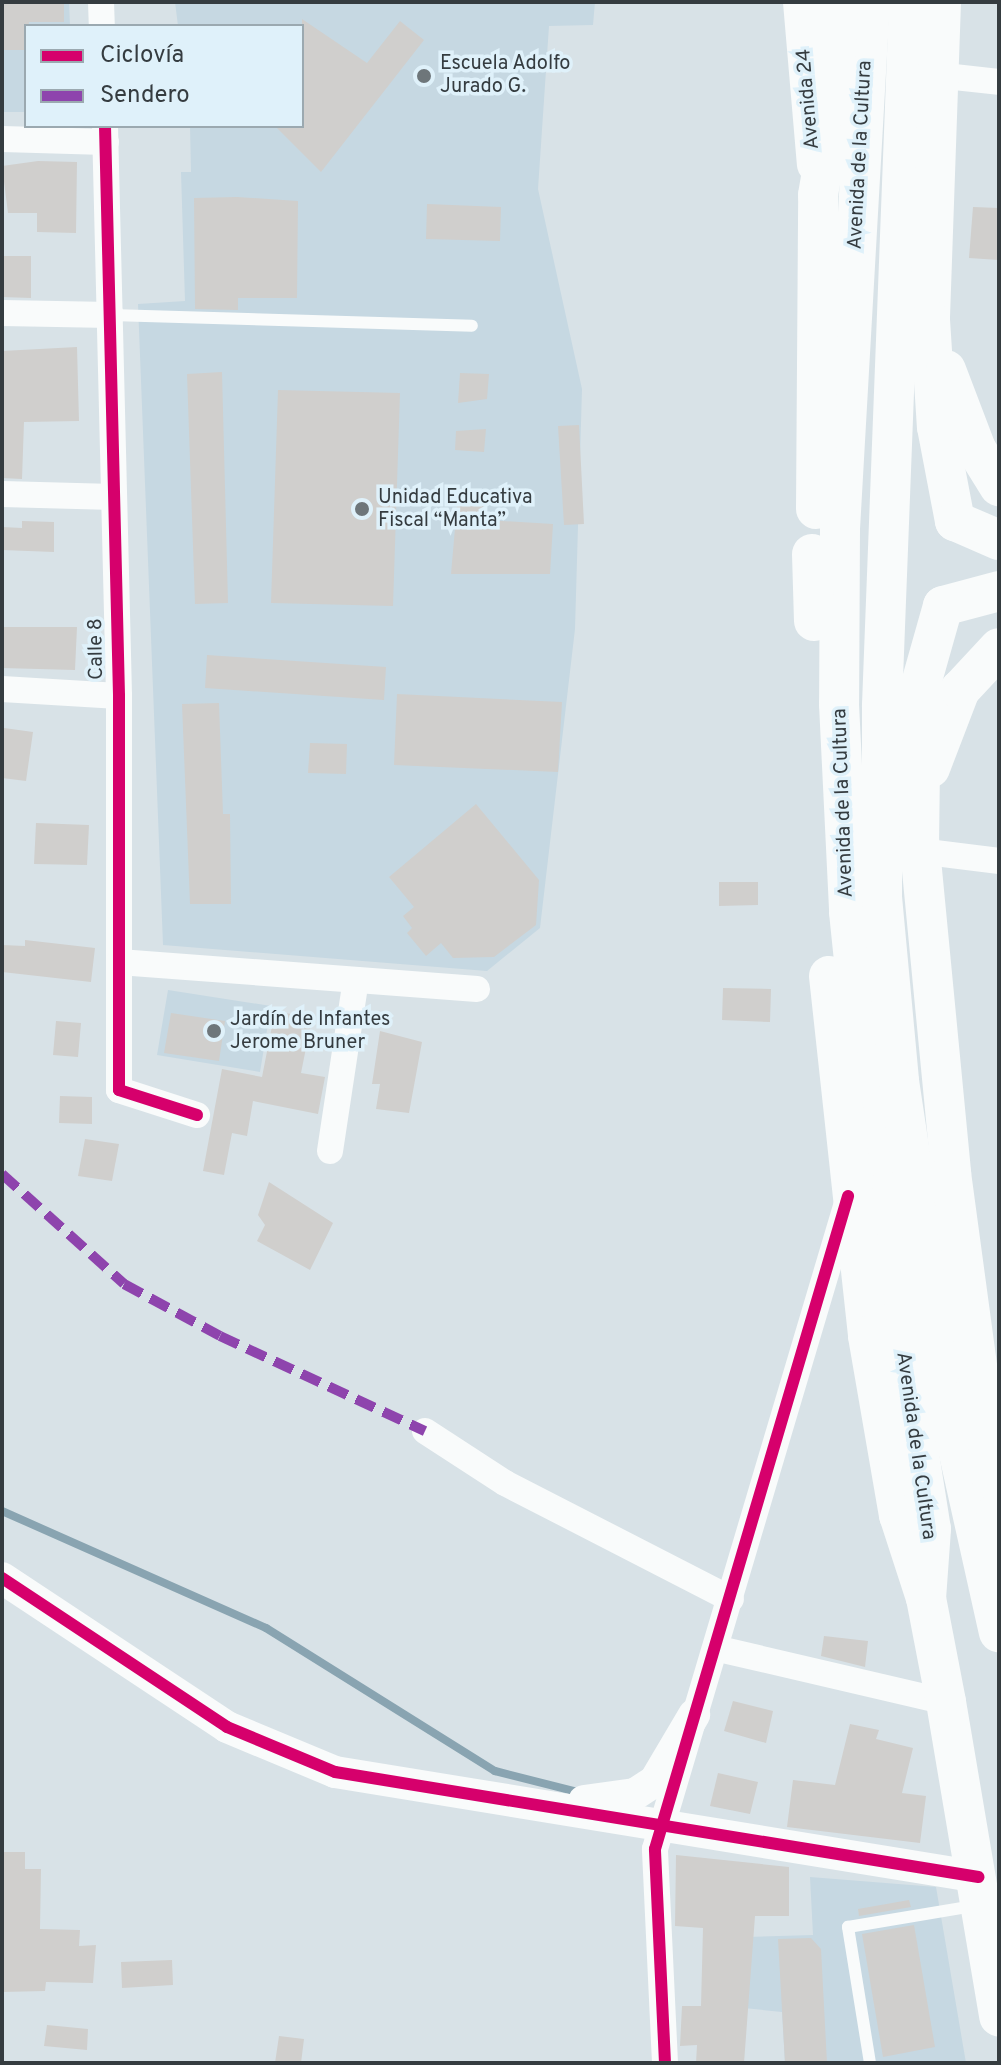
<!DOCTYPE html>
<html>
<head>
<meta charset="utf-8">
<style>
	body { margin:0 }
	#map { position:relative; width:1001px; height:2065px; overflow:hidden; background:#d8e2e7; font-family:Overpass,sans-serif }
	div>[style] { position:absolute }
	.built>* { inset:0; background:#c6d8e2 }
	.stream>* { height:8px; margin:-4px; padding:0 4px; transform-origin:4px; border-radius:4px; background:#89a4b1 }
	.building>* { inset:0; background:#d0cfcd }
	.service>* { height:12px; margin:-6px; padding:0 6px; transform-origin:6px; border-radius:6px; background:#f9fbfb }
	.minor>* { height:26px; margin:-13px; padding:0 13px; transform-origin:13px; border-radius:13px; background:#f9fbfb }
	.tertiary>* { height:32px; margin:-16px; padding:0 16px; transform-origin:16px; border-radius:16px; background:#f9fbfb }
	.secondary>* { height:36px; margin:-18px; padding:0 18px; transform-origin:18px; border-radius:18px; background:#f9fbfb }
	.primary>* { height:40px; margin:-20px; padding:0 20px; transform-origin:20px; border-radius:20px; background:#f9fbfb }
	.quiet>* { height:10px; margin-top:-5px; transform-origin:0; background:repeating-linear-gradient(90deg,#8e44ad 0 20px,transparent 0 30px) }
	.cycleway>* { height:12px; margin:-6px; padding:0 6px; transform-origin:6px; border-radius:6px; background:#d6006c }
	.dots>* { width:22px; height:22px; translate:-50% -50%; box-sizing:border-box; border:4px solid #dff1fa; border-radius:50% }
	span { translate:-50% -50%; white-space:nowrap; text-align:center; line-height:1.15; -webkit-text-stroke:7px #dff1fa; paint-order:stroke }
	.poi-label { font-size:20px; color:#353c40 }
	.left { translate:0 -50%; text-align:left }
	.street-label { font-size:20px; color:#353c40 }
	.frame { position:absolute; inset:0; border:4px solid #353c40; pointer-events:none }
	.legend { position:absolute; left:24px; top:24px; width:280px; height:104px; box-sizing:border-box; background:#dff1fa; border:2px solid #9ba9b0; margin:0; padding:10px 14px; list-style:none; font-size:24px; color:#353c40 }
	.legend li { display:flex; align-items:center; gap:16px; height:40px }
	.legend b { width:40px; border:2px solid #9ba9b0 }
</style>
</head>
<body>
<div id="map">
	<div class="built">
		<div style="clip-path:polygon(2px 2px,69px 2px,70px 26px,26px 26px,26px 112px,2px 112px)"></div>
		<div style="clip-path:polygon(175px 2px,595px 2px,593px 25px,549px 26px,538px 189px,582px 389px,575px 629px,540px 928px,487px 971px,163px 945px,138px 304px,185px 301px,181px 172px,191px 172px,190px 126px,302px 126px,302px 26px,178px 26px)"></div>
		<div style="clip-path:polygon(168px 990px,271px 1006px,260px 1072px,157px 1055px)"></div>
		<div style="clip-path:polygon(810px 1877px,936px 1887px,966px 2063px,785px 2063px,782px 2012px,744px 2008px,746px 1937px,813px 1935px)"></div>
	</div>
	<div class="stream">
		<div style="left:2px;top:1511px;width:289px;rotate:23.9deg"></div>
		<div style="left:266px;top:1628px;width:270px;rotate:32deg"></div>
		<div style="left:495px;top:1771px;width:89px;rotate:14.3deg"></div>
	</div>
	<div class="building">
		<div style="clip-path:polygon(2px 2px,64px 2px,64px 22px,29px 22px,26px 50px,2px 50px)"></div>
		<div style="clip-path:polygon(302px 19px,367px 63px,400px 21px,424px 40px,321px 172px,275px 126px,302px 126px)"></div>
		<div style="clip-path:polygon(38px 161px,77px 162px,76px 233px,37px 232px,37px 213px,8px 213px,2px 166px)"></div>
		<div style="clip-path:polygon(237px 197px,298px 201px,297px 298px,238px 298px,238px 310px,195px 309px,194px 198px)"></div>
		<div style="clip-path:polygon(427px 204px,501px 207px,500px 241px,426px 239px)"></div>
		<div style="clip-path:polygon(973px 207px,999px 208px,999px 260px,969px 258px)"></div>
		<div style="clip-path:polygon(2px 256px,31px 256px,31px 298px,2px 297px)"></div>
		<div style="clip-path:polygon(77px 347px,79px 421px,24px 422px,22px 479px,2px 478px,2px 351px)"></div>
		<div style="clip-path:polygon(222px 372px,228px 603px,195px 604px,187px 374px)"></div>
		<div style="clip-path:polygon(460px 373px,489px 374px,487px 399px,458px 403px)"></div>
		<div style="clip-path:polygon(278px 390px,400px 393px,393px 606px,271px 603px)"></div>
		<div style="clip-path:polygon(579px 425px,584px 524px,564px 525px,558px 426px)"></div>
		<div style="clip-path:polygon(486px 429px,484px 452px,455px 450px,456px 431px)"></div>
		<div style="clip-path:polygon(458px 494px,488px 497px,486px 520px,553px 524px,550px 574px,451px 574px)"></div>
		<div style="clip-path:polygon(22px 521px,54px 522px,54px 552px,2px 550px,2px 527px,22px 528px)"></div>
		<div style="clip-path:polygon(2px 627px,77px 627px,75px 670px,2px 668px)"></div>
		<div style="clip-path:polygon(207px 655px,386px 667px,384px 700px,205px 688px)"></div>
		<div style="clip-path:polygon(397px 694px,562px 702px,558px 772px,394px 765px)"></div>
		<div style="clip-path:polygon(219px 703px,223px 814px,230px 814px,231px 904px,190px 904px,182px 704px)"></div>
		<div style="clip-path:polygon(4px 728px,33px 732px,26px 781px,2px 778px)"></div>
		<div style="clip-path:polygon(310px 743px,347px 744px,346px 774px,308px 773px)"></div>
		<div style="clip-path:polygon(476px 804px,539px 880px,536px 925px,494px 957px,453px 958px,441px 943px,426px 956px,407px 933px,412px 928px,403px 916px,414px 907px,389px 877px)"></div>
		<div style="clip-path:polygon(36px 823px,89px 825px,87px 865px,34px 864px)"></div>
		<div style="clip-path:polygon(719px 882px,758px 882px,758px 905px,719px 906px)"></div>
		<div style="clip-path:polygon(25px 940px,95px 948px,91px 982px,2px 972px,2px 945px,25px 946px)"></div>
		<div style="clip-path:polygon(723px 988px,771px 989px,770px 1022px,722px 1020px)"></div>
		<div style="clip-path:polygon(275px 1011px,312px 1018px,301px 1073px,325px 1077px,318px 1114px,253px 1101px,247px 1136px,232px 1133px,224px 1175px,203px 1171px,222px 1069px,262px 1077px)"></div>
		<div style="clip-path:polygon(171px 1013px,225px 1021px,219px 1061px,164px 1053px)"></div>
		<div style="clip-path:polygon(56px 1021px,81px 1023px,78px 1057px,53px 1055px)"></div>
		<div style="clip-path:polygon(380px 1031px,422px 1042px,409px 1113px,376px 1109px,380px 1084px,372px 1084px)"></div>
		<div style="clip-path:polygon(60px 1096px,92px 1097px,92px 1124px,59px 1123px)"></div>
		<div style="clip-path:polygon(85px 1139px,119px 1144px,112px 1181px,78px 1176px)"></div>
		<div style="clip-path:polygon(269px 1182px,333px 1223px,310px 1270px,257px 1241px,265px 1225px,258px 1215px)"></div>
		<div style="clip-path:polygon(824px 1636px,868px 1641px,865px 1667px,821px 1656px)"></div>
		<div style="clip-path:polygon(733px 1701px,773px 1711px,766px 1743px,724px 1731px)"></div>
		<div style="clip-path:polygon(850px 1724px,879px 1730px,876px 1739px,913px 1748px,902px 1793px,926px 1796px,920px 1843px,787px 1827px,793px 1780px,835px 1785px)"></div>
		<div style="clip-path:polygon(718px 1773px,758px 1782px,750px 1814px,710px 1806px)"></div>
		<div style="clip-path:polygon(2px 1852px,25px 1852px,25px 1869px,41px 1869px,40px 1929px,80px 1930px,79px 1946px,96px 1945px,93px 1983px,46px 1982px,45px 1991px,2px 1992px)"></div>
		<div style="clip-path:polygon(676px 1855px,789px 1867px,789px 1916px,755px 1916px,744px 2063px,696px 2063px,697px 2045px,680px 2046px,682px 2006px,701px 2006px,703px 1928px,675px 1926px)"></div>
		<div style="clip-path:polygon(909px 1900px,911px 1907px,859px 1916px,858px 1909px)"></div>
		<div style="clip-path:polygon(914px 1925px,935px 2047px,883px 2057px,862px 1934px)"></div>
		<div style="clip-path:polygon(778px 1939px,811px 1938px,821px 1949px,827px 2063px,785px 2063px)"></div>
		<div style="clip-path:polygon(172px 1960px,173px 1985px,122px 1988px,121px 1962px)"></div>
		<div style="clip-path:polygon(47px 2025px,88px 2029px,87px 2050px,44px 2046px)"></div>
		<div style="clip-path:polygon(279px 2036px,304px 2039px,301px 2063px,275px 2063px)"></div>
	</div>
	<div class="service">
		<div style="left:111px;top:315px;width:361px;rotate:1.7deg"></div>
		<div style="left:870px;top:2063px;width:138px;rotate:-99.2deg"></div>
		<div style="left:848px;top:1927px;width:128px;rotate:-9.5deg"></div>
	</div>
	<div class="minor">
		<div style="left:101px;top:2px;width:24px;rotate:88deg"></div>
		<div style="left:936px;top:75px;width:63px;rotate:6.3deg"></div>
		<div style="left:105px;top:126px;width:570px;rotate:88.59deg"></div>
		<div style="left:119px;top:696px;width:394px;rotate:90deg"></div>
		<div style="left:119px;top:1090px;width:82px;rotate:17.8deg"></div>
		<div style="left:2px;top:139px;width:104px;rotate:1.7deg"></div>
		<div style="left:2px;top:313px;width:109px;rotate:1.1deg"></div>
		<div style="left:2px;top:494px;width:112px;rotate:1.5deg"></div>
		<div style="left:2px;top:689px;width:117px;rotate:3.4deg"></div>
		<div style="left:919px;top:851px;width:81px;rotate:7.1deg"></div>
		<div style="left:119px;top:962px;width:359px;rotate:4.3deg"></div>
		<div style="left:330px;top:1151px;width:173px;rotate:-81.4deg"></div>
		<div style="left:425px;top:1431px;width:95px;rotate:33deg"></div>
		<div style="left:505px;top:1483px;width:254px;rotate:27.2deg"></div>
		<div style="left:719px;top:1649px;width:233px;rotate:13.1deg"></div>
		<div style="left:665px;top:2063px;width:214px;rotate:-92.7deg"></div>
		<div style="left:655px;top:1849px;width:674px;rotate:-73.45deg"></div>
	</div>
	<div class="tertiary">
		<div style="left:2px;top:1578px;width:270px;rotate:33.5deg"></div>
		<div style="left:227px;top:1727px;width:117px;rotate:22.6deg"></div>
		<div style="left:335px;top:1772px;width:652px;rotate:9.27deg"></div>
		<div style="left:584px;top:1801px;width:51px;rotate:-7.8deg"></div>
		<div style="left:635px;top:1794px;width:24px;rotate:-33deg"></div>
		<div style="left:655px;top:1781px;width:77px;rotate:-59.4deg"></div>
	</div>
	<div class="secondary">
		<div style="left:801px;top:2px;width:163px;rotate:85.1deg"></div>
	</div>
	<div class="primary">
		<div style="left:870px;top:2px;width:527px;rotate:93.26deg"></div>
		<div style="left:840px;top:528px;width:176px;rotate:90.3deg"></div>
		<div style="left:839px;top:704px;width:208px;rotate:87.2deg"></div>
		<div style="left:849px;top:912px;width:284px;rotate:84.1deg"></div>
		<div style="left:878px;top:1195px;width:338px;rotate:81deg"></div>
		<div style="left:931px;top:1529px;width:69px;rotate:94.1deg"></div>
		<div style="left:909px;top:2px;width:705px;rotate:92.2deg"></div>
		<div style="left:882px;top:706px;width:191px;rotate:90deg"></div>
		<div style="left:882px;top:897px;width:185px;rotate:84.7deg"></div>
		<div style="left:899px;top:1081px;width:323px;rotate:81.4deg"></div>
		<div style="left:947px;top:1400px;width:238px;rotate:77.4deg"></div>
		<div style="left:941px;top:2px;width:318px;rotate:92deg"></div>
		<div style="left:930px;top:320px;width:107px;rotate:86.3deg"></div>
		<div style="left:937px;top:427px;width:96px;rotate:79.2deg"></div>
		<div style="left:946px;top:370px;width:85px;rotate:69.2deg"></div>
		<div style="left:976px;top:449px;width:44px;rotate:58.1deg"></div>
		<div style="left:816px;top:509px;width:314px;rotate:-89.6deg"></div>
		<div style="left:818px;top:195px;width:89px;rotate:-80.3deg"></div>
		<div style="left:833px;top:107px;width:105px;rotate:-87.3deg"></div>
		<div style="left:955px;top:521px;width:48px;rotate:23.4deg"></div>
		<div style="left:812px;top:554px;width:67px;rotate:88.3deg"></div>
		<div style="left:943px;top:606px;width:81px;rotate:105.8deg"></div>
		<div style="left:921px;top:684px;width:155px;rotate:90.7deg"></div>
		<div style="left:919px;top:839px;width:336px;rotate:84.5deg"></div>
		<div style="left:951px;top:1173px;width:342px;rotate:82.3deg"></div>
		<div style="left:997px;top:1512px;width:58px;rotate:93deg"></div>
		<div style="left:943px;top:606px;width:58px;rotate:-15deg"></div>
		<div style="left:930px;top:768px;width:84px;rotate:-69deg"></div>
		<div style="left:960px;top:690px;width:57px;rotate:-47.1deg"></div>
		<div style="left:829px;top:976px;width:362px;rotate:83.8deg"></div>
		<div style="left:868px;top:1336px;width:182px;rotate:80.2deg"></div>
		<div style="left:899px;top:1515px;width:87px;rotate:72deg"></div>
		<div style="left:926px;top:1598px;width:106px;rotate:79.1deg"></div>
		<div style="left:946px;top:1702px;width:319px;rotate:80.4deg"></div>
	</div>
	<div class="quiet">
		<div style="left:2px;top:1174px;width:164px;rotate:42deg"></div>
		<div style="left:124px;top:1284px;width:109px;rotate:28.4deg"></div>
		<div style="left:220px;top:1336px;width:226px;rotate:24.9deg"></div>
	</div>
	<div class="cycleway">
		<div style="left:105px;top:126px;width:570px;rotate:88.59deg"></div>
		<div style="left:119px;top:696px;width:394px;rotate:90deg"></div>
		<div style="left:119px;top:1090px;width:82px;rotate:17.8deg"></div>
		<div style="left:2px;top:1578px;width:270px;rotate:33.5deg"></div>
		<div style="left:227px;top:1727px;width:117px;rotate:22.6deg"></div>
		<div style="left:335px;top:1772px;width:652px;rotate:9.27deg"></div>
		<div style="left:665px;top:2063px;width:214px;rotate:-92.7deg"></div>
		<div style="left:655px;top:1849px;width:681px;rotate:-73.53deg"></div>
	</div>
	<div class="dots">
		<div style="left:424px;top:76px;background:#6e767a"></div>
		<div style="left:362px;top:509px;background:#6e767a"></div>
		<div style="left:214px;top:1031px;background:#6e767a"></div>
	</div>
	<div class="poi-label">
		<span class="left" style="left:440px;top:76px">Escuela Adolfo<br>Jurado G.</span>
		<span class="left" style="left:378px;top:510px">Unidad Educativa<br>Fiscal “Manta”</span>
		<span class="left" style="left:230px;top:1032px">Jardín de Infantes<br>Jerome Bruner</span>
	</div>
	<div class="street-label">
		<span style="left:809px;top:99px;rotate:-95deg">Avenida 24</span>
		<span style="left:861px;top:155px;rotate:-87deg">Avenida de la Cultura</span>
		<span style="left:97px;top:649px;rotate:-91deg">Calle 8</span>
		<span style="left:844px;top:803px;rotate:-92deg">Avenida de la Cultura</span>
		<span style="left:915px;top:1446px;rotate:82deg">Avenida de la Cultura</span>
	</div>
	<div class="frame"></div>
	<ul class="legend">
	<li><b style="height:10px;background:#d6006c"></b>Ciclovía</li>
	<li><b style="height:10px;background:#8e44ad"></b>Sendero</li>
	</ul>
</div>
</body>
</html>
